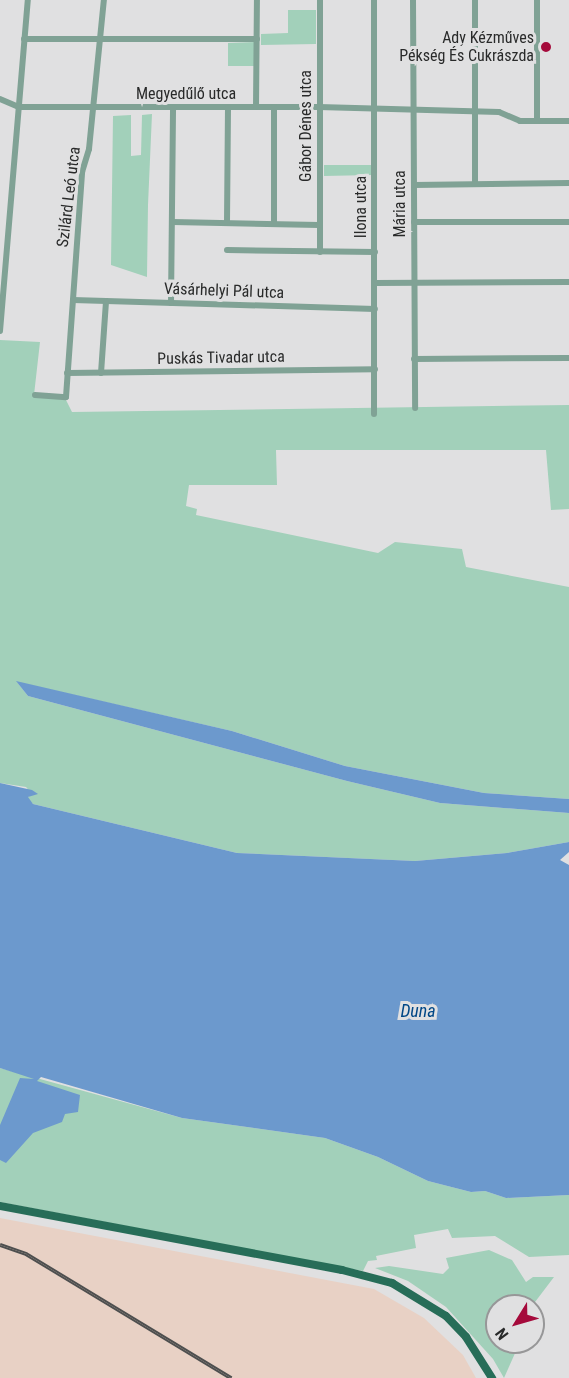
<!DOCTYPE html>
<html>
<head>
<meta charset="utf-8">
<style>
	body { margin:0 }
	#map { position:relative; width:569px; height:1378px; overflow:hidden; background:#e0e0e1; font-family:"Roboto Condensed",sans-serif }
	div>[style] { position:absolute }
	.industrial>* { inset:0; background:#e8d1c5 }
	.green>* { inset:0; background:#a2d0ba }
	.water>* { inset:0; background:#6c99cd }
	.minor>* { height:6px; margin:-3px; padding:0 3px; transform-origin:3px; border-radius:3px; background:#80a295 }
	.major>* { height:8px; margin:-4px; padding:0 4px; transform-origin:4px; border-radius:4px; background:#276d58 }
	.rail>* { height:4px; margin-top:-2px; transform-origin:0; background:repeating-linear-gradient(90deg,#e0e0e1 0 4.5px,#4e4f4f 0 9px); box-sizing:border-box; border-block:2px solid #4e4f4f }
	.dots>* { width:16px; height:16px; translate:-50% -50%; box-sizing:border-box; border:3px solid #e0e0e1; border-radius:50% }
	span { translate:-50% -50%; white-space:nowrap; text-align:center; line-height:1.15; -webkit-text-stroke:6px #e0e0e1; paint-order:stroke }
	.poi-label { font-size:16px; color:#292a2a }
	.right { translate:-100% -50%; text-align:right }
	.street-label { font-size:16px; color:#292a2a }
	.water-label { font-size:18px; color:#004786; font-style:italic }
	.north { position:absolute; left:485px; top:1294px; width:60px; height:60px; box-sizing:border-box; background:#e0e0e1; border:2px solid #979798; border-radius:50%; rotate:233deg; font-size:16px; font-weight:700; line-height:24px; text-align:center; color:#292a2a }
	.north::after { content:''; display:block; margin:auto; width:21px; height:27px; background:#a50a3b; clip-path:polygon(50% 0,100% 100%,50% 72%,0 100%) }
</style>
</head>
<body>
<div id="map">
	<div class="industrial">
		<div style="clip-path:polygon(0 1218px,374px 1289px,424px 1318px,463px 1355px,476px 1378px,0 1378px)"></div>
	</div>
	<div class="green">
		<div style="clip-path:polygon(288px 10px,316px 10px,316px 44px,261px 45px,261px 34px,288px 33px)"></div>
		<div style="clip-path:polygon(255px 42px,255px 66px,228px 66px,228px 43px)"></div>
		<div style="clip-path:polygon(152px 114px,148px 205px,147px 277px,111px 265px,113px 116px,131px 115px,131px 156px,141px 155px,142px 115px)"></div>
		<div style="clip-path:polygon(324px 165px,373px 165px,372px 175px,324px 176px)"></div>
		<div style="clip-path:polygon(0 340px,40px 342px,34px 395px,66px 400px,72px 412px,569px 405px,569px 509px,551px 510px,546px 450px,276px 450px,277px 485px,189px 485px,186px 506px,197px 509px,196px 515px,378px 553px,395px 542px,462px 549px,466px 567px,569px 587px,569px 799px,484px 793px,345px 766px,232px 731px,17px 682px,28px 696px,347px 781px,440px 803px,569px 813px,569px 842px,507px 853px,415px 861px,237px 853px,33px 804px,27px 798px,32px 794px,26px 787px,0 783px)"></div>
		<div style="clip-path:polygon(0 1068px,182px 1118px,325px 1138px,378px 1157px,428px 1181px,471px 1192px,485px 1191px,506px 1198px,569px 1195px,569px 1255px,529px 1257px,495px 1236px,452px 1238px,448px 1229px,414px 1235px,416px 1248px,376px 1256px,377px 1260px,368px 1261px,363px 1271px,0 1202px)"></div>
		<div style="clip-path:polygon(489px 1250px,512px 1260px,526px 1282px,533px 1277px,554px 1277px,532px 1306px,497px 1306px,497px 1342px,520px 1342px,504px 1378px,493px 1359px,446px 1307px,408px 1281px,375px 1268px,389px 1266px,443px 1274px,449px 1268px,446px 1258px)"></div>
	</div>
	<div class="water">
		<div style="clip-path:polygon(16px 681px,232px 731px,345px 766px,484px 793px,569px 799px,569px 813px,440px 803px,347px 781px,28px 696px)"></div>
		<div style="clip-path:polygon(0 783px,32px 790px,38px 794px,28px 797px,33px 804px,237px 853px,415px 861px,507px 853px,569px 842px,569px 852px,560px 860px,569px 865px,569px 1195px,506px 1198px,485px 1191px,471px 1192px,428px 1181px,378px 1157px,325px 1138px,182px 1118px,41px 1077px,37px 1081px,80px 1095px,78px 1112px,65px 1114px,62px 1122px,33px 1133px,6px 1163px,0 1160px,0 1125px,20px 1078px,34px 1079px,0 1068px)"></div>
	</div>
	<div class="minor">
		<div style="left:320px;top:0;width:252px;rotate:90deg"></div>
		<div style="left:413px;top:0;width:408px;rotate:89.7deg"></div>
		<div style="left:475px;top:0;width:183px;rotate:90deg"></div>
		<div style="left:24px;top:39px;width:233px"></div>
		<div style="left:0;top:99px;width:21px;rotate:23deg"></div>
		<div style="left:19px;top:107px;width:300px"></div>
		<div style="left:319px;top:107px;width:180px;rotate:1.6deg"></div>
		<div style="left:499px;top:112px;width:23px;rotate:23deg"></div>
		<div style="left:520px;top:121px;width:49px"></div>
		<div style="left:256px;top:107px;width:107px;rotate:-89.5deg"></div>
		<div style="left:274px;top:107px;width:116px;rotate:90deg"></div>
		<div style="left:537px;top:121px;width:121px;rotate:-90deg"></div>
		<div style="left:414px;top:185px;width:155px;rotate:-0.7deg"></div>
		<div style="left:173px;top:222px;width:146px;rotate:1.2deg"></div>
		<div style="left:227px;top:222px;width:114px;rotate:-89.5deg"></div>
		<div style="left:414px;top:222px;width:155px"></div>
		<div style="left:227px;top:250px;width:148px;rotate:0.8deg"></div>
		<div style="left:375px;top:283px;width:194px;rotate:-0.3deg"></div>
		<div style="left:73px;top:300px;width:302px;rotate:1.7deg"></div>
		<div style="left:171px;top:303px;width:195px;rotate:-89.4deg"></div>
		<div style="left:0;top:331px;width:332px;rotate:-85.2deg"></div>
		<div style="left:414px;top:359px;width:155px;rotate:-0.4deg"></div>
		<div style="left:67px;top:373px;width:308px;rotate:-0.7deg"></div>
		<div style="left:101px;top:373px;width:71px;rotate:-86deg"></div>
		<div style="left:35px;top:395px;width:31px;rotate:4deg"></div>
		<div style="left:66px;top:397px;width:226px;rotate:-85.9deg"></div>
		<div style="left:82px;top:172px;width:24px;rotate:-73deg"></div>
		<div style="left:89px;top:149px;width:150px;rotate:-84.3deg"></div>
		<div style="left:374px;top:414px;width:414px;rotate:-90deg"></div>
	</div>
	<div class="major">
		<div style="left:0;top:1206px;width:348px;rotate:10.6deg"></div>
		<div style="left:342px;top:1270px;width:52px;rotate:14.6deg"></div>
		<div style="left:392px;top:1283px;width:63px;rotate:31.4deg"></div>
		<div style="left:446px;top:1316px;width:29px;rotate:46deg"></div>
		<div style="left:466px;top:1337px;width:49px;rotate:57.6deg"></div>
	</div>
	<div class="rail">
		<div style="left:0;top:1245px;width:28px;rotate:19deg"></div>
		<div style="left:26px;top:1254px;width:240px;rotate:31.2deg"></div>
	</div>
	<div class="dots">
		<div style="left:546px;top:47px;background:#a50a3b"></div>
	</div>
	<div class="poi-label">
		<span class="right" style="left:534px;top:47px">Ady Kézműves<br>Pékség És Cukrászda</span>
	</div>
	<div class="street-label">
		<span style="left:186px;top:94px">Megyedűlő utca</span>
		<span style="left:306px;top:126px;rotate:-90deg">Gábor Dénes utca</span>
		<span style="left:69px;top:197px;rotate:-83deg">Szilárd Leó utca</span>
		<span style="left:400px;top:204px;rotate:-90deg">Mária utca</span>
		<span style="left:361px;top:207px;rotate:-90deg">Ilona utca</span>
		<span style="left:224px;top:291px;rotate:2deg">Vásárhelyi Pál utca</span>
		<span style="left:221px;top:358px;rotate:-1deg">Puskás Tivadar utca</span>
	</div>
	<div class="water-label">
		<span style="left:418px;top:1011px">Duna</span>
	</div>
	<div class="north">N</div>
</div>
</body>
</html>
